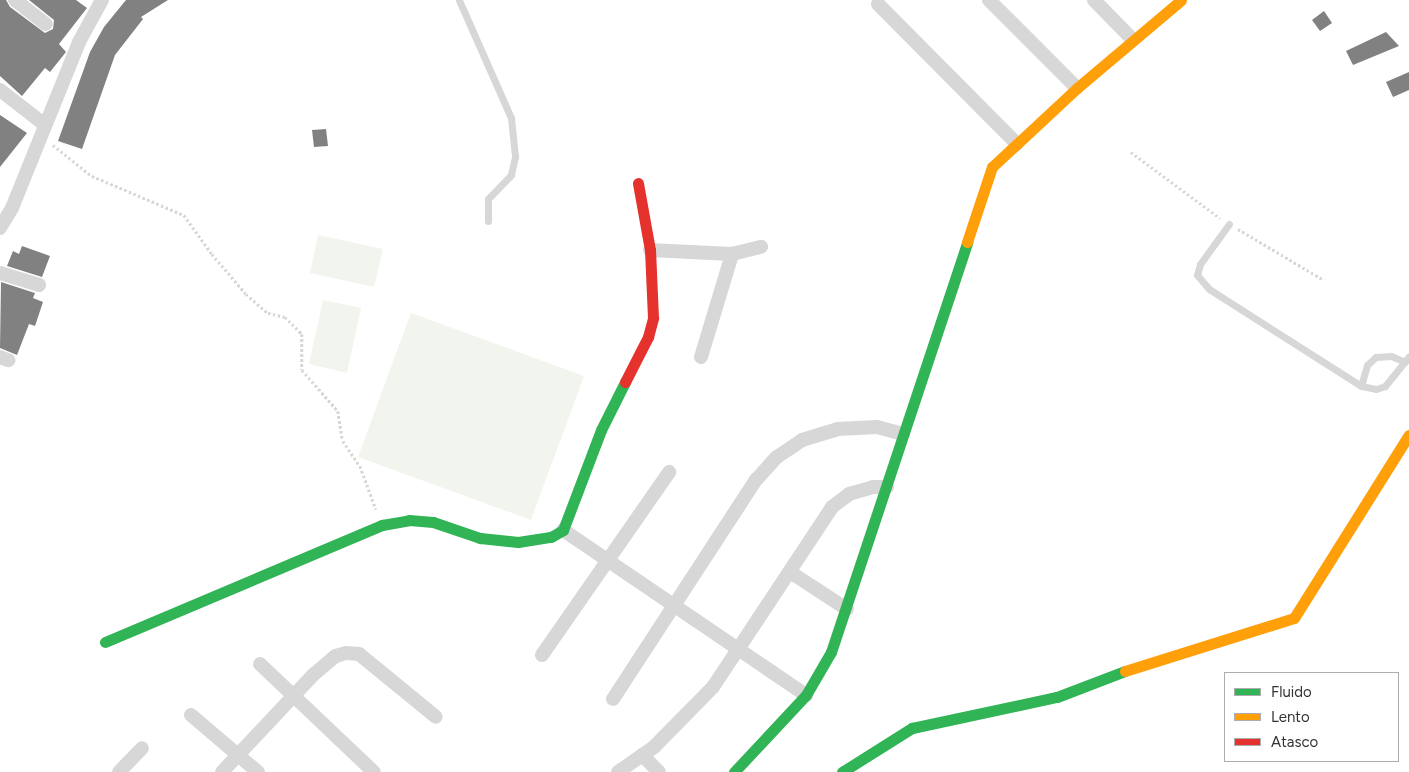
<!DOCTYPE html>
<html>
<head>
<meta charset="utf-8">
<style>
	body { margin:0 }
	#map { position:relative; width:1409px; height:772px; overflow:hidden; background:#fff; font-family:Figtree,sans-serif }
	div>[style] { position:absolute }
	.green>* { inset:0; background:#f1f5ed }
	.building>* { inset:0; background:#818181 }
	.path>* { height:2.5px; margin-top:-1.25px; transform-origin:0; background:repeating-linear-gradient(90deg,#d6d6d6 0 2.5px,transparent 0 5px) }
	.lane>* { height:7px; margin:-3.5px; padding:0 3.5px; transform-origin:3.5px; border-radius:3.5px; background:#d7d7d7 }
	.street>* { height:14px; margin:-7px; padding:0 7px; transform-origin:7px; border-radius:7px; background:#d7d7d7 }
	.fast>* { height:11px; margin:-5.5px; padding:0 5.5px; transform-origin:5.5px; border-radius:5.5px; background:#30b455 }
	.slow>* { height:11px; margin:-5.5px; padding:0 5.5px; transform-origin:5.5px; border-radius:5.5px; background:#ff9f0a }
	.jam>* { height:11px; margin:-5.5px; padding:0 5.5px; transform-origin:5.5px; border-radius:5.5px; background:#e5322d }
	span { translate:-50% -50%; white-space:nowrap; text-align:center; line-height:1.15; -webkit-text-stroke:5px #fff; paint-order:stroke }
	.legend { position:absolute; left:1224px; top:672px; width:175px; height:90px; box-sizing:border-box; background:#fff; border:1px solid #adadad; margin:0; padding:6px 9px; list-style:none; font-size:15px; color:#333 }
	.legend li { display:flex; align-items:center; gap:10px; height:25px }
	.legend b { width:25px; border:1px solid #adadad }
</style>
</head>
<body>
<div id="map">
	<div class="green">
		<div style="clip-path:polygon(318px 235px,383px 249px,374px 287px,310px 273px)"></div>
		<div style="clip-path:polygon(323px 300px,361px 308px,347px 373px,309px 364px)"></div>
		<div style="clip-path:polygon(411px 313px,584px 376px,531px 520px,358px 457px)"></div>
	</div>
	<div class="building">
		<div style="clip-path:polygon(0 0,6px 0,10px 7px,45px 33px,53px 29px,54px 20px,29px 0,76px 0,87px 8px,59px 44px,66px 52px,50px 72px,45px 68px,22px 96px,0 76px)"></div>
		<div style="clip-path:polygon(126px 0,168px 0,141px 17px,143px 19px,115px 55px,82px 149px,58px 141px,90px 52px,104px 27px)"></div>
		<div style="clip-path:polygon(1324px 11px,1332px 23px,1320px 31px,1312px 20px)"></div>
		<div style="clip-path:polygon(1386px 32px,1399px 46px,1353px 65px,1346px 51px)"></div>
		<div style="clip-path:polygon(1409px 72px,1409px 90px,1393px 97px,1386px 82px)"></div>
		<div style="clip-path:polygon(0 115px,27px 133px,0 167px)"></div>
		<div style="clip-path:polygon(326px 129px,328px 146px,314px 147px,312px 130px)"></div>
		<div style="clip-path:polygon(22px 246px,50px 256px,42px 277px,7px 266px,13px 251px,19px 254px)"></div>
		<div style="clip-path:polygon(1px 282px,35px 293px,33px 298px,43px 302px,35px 326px,29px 324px,17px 355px,0 348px)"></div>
	</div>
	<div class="path">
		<div style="left:53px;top:145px;width:50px;rotate:38.5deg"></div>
		<div style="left:92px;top:176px;width:100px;rotate:23deg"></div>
		<div style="left:184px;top:215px;width:48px;rotate:54.3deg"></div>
		<div style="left:212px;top:254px;width:52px;rotate:49.6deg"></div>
		<div style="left:246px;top:294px;width:29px;rotate:41deg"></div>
		<div style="left:268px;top:313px;width:17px;rotate:13deg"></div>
		<div style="left:285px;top:317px;width:24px;rotate:45deg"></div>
		<div style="left:302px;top:334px;width:36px;rotate:90deg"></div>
		<div style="left:302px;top:370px;width:55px;rotate:48.7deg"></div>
		<div style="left:338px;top:411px;width:30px;rotate:81deg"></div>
		<div style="left:343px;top:441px;width:30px;rotate:56deg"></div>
		<div style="left:360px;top:466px;width:46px;rotate:69.6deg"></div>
		<div style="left:1131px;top:152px;width:111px;rotate:36.6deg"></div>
		<div style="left:1238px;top:229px;width:100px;rotate:30.7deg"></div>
	</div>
	<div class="lane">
		<div style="left:459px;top:0;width:129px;rotate:66.2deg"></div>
		<div style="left:511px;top:118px;width:39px;rotate:84deg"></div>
		<div style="left:515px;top:157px;width:18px;rotate:103deg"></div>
		<div style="left:511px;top:175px;width:33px;rotate:134deg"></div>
		<div style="left:488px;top:199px;width:22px;rotate:90deg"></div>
		<div style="left:1229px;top:224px;width:49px;rotate:125.9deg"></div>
		<div style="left:1200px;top:264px;width:11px;rotate:105deg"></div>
		<div style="left:1197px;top:275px;width:18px;rotate:49deg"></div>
		<div style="left:1209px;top:289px;width:180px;rotate:32.5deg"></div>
		<div style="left:1361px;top:386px;width:15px;rotate:11deg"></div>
		<div style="left:1376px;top:389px;width:9px;rotate:-18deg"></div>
		<div style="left:1385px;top:386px;width:38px;rotate:-51deg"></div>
		<div style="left:1361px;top:386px;width:22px;rotate:-74deg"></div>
		<div style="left:1367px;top:365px;width:12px;rotate:-42deg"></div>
		<div style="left:1376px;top:357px;width:15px;rotate:-4deg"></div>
		<div style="left:1391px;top:356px;width:15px;rotate:23deg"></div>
	</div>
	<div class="street">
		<div style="left:15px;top:0;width:39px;rotate:38deg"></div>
		<div style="left:989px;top:0;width:124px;rotate:45deg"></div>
		<div style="left:1094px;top:0;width:54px;rotate:45.7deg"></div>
		<div style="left:878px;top:4px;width:197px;rotate:45.2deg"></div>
		<div style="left:0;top:90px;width:57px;rotate:37.9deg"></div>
		<div style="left:0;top:228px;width:23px;rotate:-59deg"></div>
		<div style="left:12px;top:208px;width:179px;rotate:-68deg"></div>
		<div style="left:79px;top:42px;width:48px;rotate:-61.3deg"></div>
		<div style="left:650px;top:250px;width:82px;rotate:2.8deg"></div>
		<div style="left:732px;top:254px;width:30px;rotate:-14deg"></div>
		<div style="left:0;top:273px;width:41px;rotate:17.1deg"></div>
		<div style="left:0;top:357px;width:9px;rotate:21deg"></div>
		<div style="left:701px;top:357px;width:108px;rotate:-73.2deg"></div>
		<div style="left:563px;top:530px;width:294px;rotate:34.2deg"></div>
		<div style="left:790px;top:572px;width:68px;rotate:33deg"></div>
		<div style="left:542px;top:655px;width:223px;rotate:-55.2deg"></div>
		<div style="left:260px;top:664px;width:157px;rotate:43.5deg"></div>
		<div style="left:613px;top:699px;width:262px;rotate:-56.9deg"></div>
		<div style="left:756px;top:480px;width:31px;rotate:-48deg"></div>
		<div style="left:777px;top:457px;width:30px;rotate:-34deg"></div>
		<div style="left:802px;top:440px;width:37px;rotate:-17deg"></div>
		<div style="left:837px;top:429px;width:40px;rotate:-2.9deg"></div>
		<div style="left:877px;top:427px;width:27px;rotate:15deg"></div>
		<div style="left:191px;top:715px;width:88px;rotate:40.4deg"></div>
		<div style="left:642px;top:755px;width:24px;rotate:45deg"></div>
		<div style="left:119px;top:772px;width:33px;rotate:-46deg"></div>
		<div style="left:222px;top:772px;width:133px;rotate:-46.8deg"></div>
		<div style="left:313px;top:675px;width:30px;rotate:-40deg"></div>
		<div style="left:336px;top:656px;width:10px;rotate:-17deg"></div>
		<div style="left:346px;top:653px;width:13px;rotate:4deg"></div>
		<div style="left:359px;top:654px;width:99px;rotate:39.3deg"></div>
		<div style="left:618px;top:772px;width:44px;rotate:-34.8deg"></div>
		<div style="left:654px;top:747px;width:84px;rotate:-45.5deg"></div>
		<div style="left:713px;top:687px;width:216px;rotate:-56.5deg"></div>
		<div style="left:832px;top:507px;width:21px;rotate:-37deg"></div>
		<div style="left:849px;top:494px;width:25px;rotate:-16deg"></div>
		<div style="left:873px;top:487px;width:14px"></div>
	</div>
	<div class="fast">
		<div style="left:105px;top:642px;width:301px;rotate:-22.9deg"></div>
		<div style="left:382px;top:525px;width:27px;rotate:-10deg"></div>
		<div style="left:409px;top:520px;width:24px;rotate:5deg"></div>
		<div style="left:433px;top:522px;width:50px;rotate:18.8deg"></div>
		<div style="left:480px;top:538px;width:38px;rotate:6deg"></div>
		<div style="left:518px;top:542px;width:33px;rotate:-9deg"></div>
		<div style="left:551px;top:537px;width:14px;rotate:-30deg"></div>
		<div style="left:563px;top:530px;width:107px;rotate:-69.2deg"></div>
		<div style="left:601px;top:430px;width:54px;rotate:-63.4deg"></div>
		<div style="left:734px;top:772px;width:105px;rotate:-46.9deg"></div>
		<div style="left:806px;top:695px;width:50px;rotate:-59.8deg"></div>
		<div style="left:831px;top:652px;width:432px;rotate:-71.6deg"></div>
		<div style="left:842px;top:772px;width:83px;rotate:-32.2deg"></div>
		<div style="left:912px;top:728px;width:148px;rotate:-12.1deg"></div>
		<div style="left:1057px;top:697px;width:73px;rotate:-20.9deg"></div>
	</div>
	<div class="slow">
		<div style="left:967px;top:242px;width:79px;rotate:-71.6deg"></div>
		<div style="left:992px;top:167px;width:116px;rotate:-42.9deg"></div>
		<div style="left:1077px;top:88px;width:136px;rotate:-40.2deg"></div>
		<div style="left:1125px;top:671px;width:177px;rotate:-17.4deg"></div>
		<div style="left:1294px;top:618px;width:216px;rotate:-57.9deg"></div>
	</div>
	<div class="jam">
		<div style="left:625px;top:382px;width:51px;rotate:-62.9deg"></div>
		<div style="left:648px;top:337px;width:20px;rotate:-75deg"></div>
		<div style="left:653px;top:318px;width:68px;rotate:-92.5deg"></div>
		<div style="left:650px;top:250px;width:68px;rotate:-100.2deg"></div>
	</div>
	<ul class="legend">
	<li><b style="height:6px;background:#30b455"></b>Fluido</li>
	<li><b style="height:6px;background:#ff9f0a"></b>Lento</li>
	<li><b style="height:6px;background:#e5322d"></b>Atasco</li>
	</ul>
</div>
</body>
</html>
